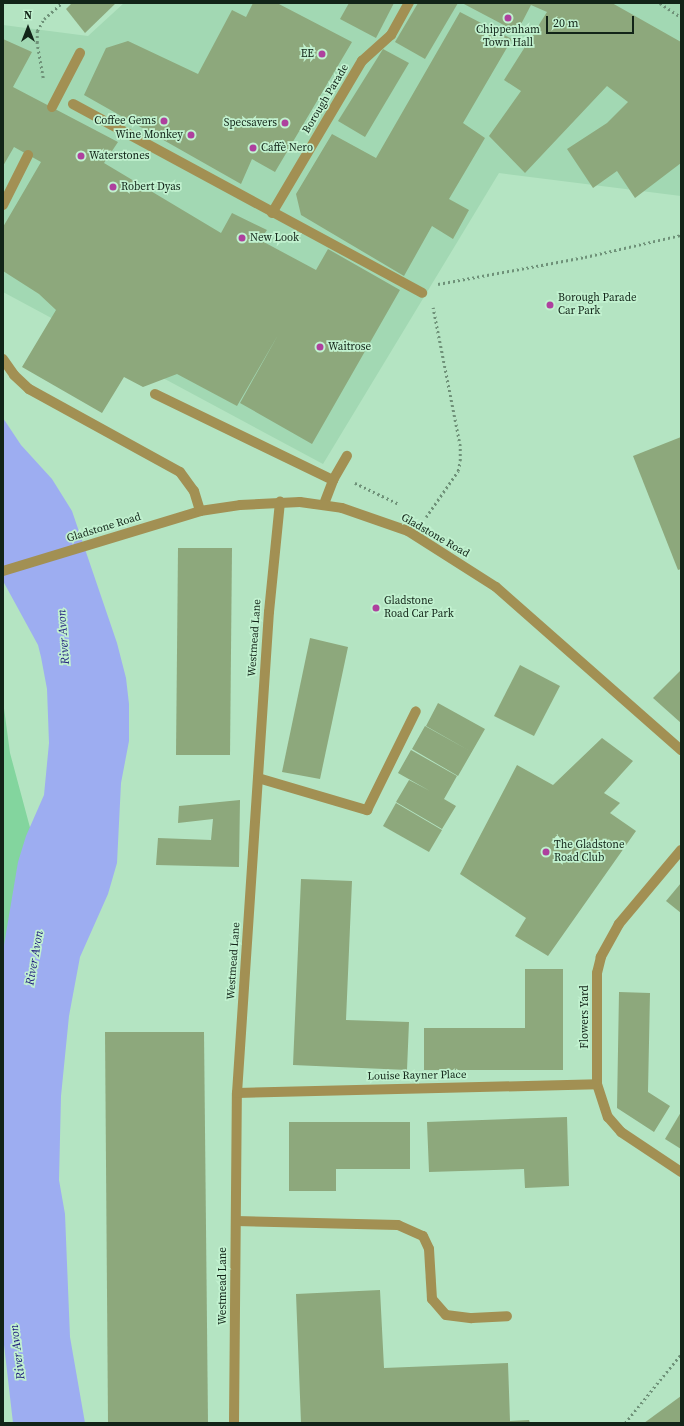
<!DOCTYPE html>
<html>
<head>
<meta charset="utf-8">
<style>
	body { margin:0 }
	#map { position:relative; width:684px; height:1426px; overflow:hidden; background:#b4e4c2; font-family:"Source Serif 4",serif }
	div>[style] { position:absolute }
	.built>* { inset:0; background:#a2d8b3 }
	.green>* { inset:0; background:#83d59e }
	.water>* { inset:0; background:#9dadf1 }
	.building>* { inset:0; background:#8da87c }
	.path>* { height:2.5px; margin-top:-1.25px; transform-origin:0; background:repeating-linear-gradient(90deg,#6f9279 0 2px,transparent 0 5px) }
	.service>* { height:10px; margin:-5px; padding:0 5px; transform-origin:5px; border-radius:5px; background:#a29053 }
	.pedestrian>* { height:10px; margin:-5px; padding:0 5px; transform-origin:5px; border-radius:5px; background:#a29053 }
	.minor>* { height:10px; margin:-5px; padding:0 5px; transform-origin:5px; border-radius:5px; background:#a29053 }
	.tertiary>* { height:10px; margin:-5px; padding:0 5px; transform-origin:5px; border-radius:5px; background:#a29053 }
	.dots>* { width:11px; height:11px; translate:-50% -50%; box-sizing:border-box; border:2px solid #c1f1cf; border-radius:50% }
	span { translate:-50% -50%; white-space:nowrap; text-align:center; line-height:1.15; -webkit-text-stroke:3.5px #c1f1cf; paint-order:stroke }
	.poi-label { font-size:11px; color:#122418 }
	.right { translate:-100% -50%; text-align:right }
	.left { translate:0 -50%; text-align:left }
	.street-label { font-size:11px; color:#122418 }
	.water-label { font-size:12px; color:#1e1b7c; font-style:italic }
	.frame { position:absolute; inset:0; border:4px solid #122418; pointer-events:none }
	.north { position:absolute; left:8px; top:8px; width:40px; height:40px; -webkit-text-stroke:3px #c1f1cf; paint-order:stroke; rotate:0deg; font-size:11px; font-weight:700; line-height:16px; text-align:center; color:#122418 }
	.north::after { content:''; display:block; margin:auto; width:14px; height:18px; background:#122418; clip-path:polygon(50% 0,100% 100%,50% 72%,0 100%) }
	.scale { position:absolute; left:546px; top:16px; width:88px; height:18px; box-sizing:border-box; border:2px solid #122418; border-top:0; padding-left:5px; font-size:12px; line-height:14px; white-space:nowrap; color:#122418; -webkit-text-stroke:3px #c1f1cf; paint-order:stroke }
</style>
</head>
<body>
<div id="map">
	<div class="built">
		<div style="clip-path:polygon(124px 3px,681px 3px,681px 196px,499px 173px,323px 464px,3px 292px,3px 25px,88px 36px)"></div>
	</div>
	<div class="green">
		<div style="clip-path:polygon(3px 701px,10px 753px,39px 861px,3px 1048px)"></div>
	</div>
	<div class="water">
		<div style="clip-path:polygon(3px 418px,21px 445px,52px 479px,72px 511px,117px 643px,126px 678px,129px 704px,129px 741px,121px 783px,117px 863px,108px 894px,80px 957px,69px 1016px,61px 1096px,59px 1180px,65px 1214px,70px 1337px,85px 1423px,13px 1423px,3px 1336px,3px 951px,18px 862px,26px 836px,44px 795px,49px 743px,47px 689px,41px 657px,38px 645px,3px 581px)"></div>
	</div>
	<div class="building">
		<div style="clip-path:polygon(72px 3px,116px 3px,85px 33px,66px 9px)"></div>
		<div style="clip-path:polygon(253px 3px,277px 3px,352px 42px,275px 172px,252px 159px,241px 184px,84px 95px,106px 48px,128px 41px,198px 74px,232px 10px,246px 17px)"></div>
		<div style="clip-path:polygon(349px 3px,394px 3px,376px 38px,340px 19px)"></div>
		<div style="clip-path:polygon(418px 3px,458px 3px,425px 59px,395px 42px)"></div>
		<div style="clip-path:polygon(462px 3px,612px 3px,681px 42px,681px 163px,635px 198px,617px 171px,593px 188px,567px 149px,607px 123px,628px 102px,607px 86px,525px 173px,489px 136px,521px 91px,504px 80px,547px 12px,531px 5px,517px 32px)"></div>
		<div style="clip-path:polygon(460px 12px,512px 39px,463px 123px,485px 138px,449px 199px,469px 210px,453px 239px,432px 226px,404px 276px,301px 215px,296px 194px,332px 134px,376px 158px)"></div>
		<div style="clip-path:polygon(3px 39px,32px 52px,13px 87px,118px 142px,104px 163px,221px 233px,232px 213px,267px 230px,260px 240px,316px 270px,328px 249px,400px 290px,312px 444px,240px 403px,278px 335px,237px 406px,177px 374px,143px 387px,124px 377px,102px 413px,22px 367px,56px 310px,39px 294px,3px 271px,3px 227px,41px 162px,14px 147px,3px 166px)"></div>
		<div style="clip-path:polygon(383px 49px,409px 63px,365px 137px,338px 121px)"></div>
		<div style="clip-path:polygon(681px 437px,681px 569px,678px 570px,633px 456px)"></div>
		<div style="clip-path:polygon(178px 548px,232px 548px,230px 755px,176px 755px)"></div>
		<div style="clip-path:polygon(310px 638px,348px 647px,320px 779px,282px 772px)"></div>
		<div style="clip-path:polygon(520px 665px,560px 686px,534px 736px,494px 716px)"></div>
		<div style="clip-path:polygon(681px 670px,681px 723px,653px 698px)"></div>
		<div style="clip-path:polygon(438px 703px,485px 729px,458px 776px,412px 749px,425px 726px,468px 750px,426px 726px)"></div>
		<div style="clip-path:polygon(602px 738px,633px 761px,604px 793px,620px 803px,610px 813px,636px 831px,548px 956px,515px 936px,526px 918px,460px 874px,517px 765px,553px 785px)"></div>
		<div style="clip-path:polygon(411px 750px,457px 776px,444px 799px,456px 806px,442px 829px,396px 802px,409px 780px,430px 791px,398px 773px)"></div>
		<div style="clip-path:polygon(240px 800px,239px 867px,156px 865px,158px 838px,211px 840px,213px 819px,178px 823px,179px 806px)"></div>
		<div style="clip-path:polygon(396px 803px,442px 830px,429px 852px,383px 826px)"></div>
		<div style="clip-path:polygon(301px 879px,352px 881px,346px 1020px,409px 1022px,407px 1070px,293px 1065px)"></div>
		<div style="clip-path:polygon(681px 883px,681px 913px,666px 901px)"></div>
		<div style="clip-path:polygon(525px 969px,563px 969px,563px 1070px,424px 1070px,424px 1028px,525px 1028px)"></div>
		<div style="clip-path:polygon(619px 992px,650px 993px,648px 1092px,670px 1106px,654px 1132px,617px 1108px)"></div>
		<div style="clip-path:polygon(105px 1032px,204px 1032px,208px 1423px,108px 1423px)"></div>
		<div style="clip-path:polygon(681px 1112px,681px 1149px,665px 1139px)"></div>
		<div style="clip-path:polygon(567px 1117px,569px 1186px,525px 1188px,524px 1169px,429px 1172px,427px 1122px)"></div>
		<div style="clip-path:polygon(289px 1122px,410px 1122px,410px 1169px,336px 1169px,336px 1191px,289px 1191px)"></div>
		<div style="clip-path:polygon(380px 1290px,384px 1368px,508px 1363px,510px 1421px,529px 1420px,530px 1423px,301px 1423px,296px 1294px)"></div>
		<div style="clip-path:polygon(681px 1396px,681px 1423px,644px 1423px)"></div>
	</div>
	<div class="path">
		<div style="left:660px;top:3px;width:25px;rotate:34deg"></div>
		<div style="left:43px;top:78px;width:36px;rotate:-100deg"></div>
		<div style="left:37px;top:43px;width:12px;rotate:-90deg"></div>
		<div style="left:37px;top:31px;width:14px;rotate:-60deg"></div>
		<div style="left:44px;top:19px;width:24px;rotate:-42deg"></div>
		<div style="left:438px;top:284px;width:149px;rotate:-10.4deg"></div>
		<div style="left:585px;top:257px;width:98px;rotate:-12.9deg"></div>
		<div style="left:355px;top:483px;width:49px;rotate:25.5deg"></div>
		<div style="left:426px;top:517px;width:56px;rotate:-55.2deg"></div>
		<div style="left:458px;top:471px;width:10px;rotate:-79deg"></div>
		<div style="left:460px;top:461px;width:15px;rotate:-90deg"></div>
		<div style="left:460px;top:446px;width:141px;rotate:-101.1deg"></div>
		<div style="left:625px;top:1423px;width:89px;rotate:-50.9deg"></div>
	</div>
	<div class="service">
		<div style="left:52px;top:107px;width:61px;rotate:-62.6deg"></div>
		<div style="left:3px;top:205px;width:56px;rotate:-63.4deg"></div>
		<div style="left:3px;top:359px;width:19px;rotate:55deg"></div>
		<div style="left:14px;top:375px;width:21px;rotate:43deg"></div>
		<div style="left:29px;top:389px;width:172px;rotate:28.8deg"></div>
		<div style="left:180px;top:472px;width:24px;rotate:54deg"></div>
		<div style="left:194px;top:491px;width:21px;rotate:73deg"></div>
		<div style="left:155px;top:394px;width:198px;rotate:25.8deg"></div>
		<div style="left:324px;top:504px;width:26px;rotate:-69deg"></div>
		<div style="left:333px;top:480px;width:28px;rotate:-60deg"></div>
		<div style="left:236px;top:1221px;width:162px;rotate:1.4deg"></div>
		<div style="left:398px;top:1225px;width:27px;rotate:24deg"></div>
		<div style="left:423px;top:1236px;width:14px;rotate:65deg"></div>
		<div style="left:429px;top:1249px;width:50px;rotate:86.6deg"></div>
		<div style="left:432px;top:1299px;width:21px;rotate:49deg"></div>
		<div style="left:446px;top:1315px;width:26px;rotate:7deg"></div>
		<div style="left:472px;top:1318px;width:35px;rotate:-3deg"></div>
	</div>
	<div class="pedestrian">
		<div style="left:73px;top:104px;width:397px;rotate:28.4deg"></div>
		<div style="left:272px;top:213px;width:177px;rotate:-59.4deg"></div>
		<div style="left:362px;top:61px;width:39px;rotate:-42deg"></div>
		<div style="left:391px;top:35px;width:37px;rotate:-61deg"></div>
	</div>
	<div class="minor">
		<div style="left:258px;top:778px;width:114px;rotate:16.4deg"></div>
		<div style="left:367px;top:810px;width:110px;rotate:-63.7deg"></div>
		<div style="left:681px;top:850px;width:97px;rotate:130deg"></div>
		<div style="left:619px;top:924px;width:38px;rotate:119deg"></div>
		<div style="left:601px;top:957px;width:16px;rotate:104deg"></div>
		<div style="left:597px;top:973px;width:111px;rotate:90deg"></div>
		<div style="left:597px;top:1084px;width:35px;rotate:72deg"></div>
		<div style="left:608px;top:1117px;width:20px;rotate:49deg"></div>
		<div style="left:621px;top:1132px;width:72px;rotate:33.7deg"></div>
		<div style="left:237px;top:1093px;width:360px;rotate:-1.4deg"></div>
		<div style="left:234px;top:1423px;width:330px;rotate:-89.5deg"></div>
		<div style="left:237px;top:1093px;width:482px;rotate:-86.2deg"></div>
		<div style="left:269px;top:612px;width:111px;rotate:-84.3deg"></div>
	</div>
	<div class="tertiary">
		<div style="left:3px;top:571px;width:206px;rotate:-16.9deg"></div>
		<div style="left:200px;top:511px;width:40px;rotate:-8.5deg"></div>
		<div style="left:240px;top:505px;width:60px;rotate:-2.9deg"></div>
		<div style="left:300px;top:502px;width:42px;rotate:8.1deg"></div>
		<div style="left:342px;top:508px;width:70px;rotate:19.2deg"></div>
		<div style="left:408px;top:531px;width:104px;rotate:32.5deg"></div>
		<div style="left:496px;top:587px;width:247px;rotate:41.4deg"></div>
	</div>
	<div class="dots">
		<div style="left:508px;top:18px;background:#ae409e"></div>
		<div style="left:322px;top:54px;background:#ae409e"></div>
		<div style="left:164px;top:121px;background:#ae409e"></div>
		<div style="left:285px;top:123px;background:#ae409e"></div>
		<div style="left:191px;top:135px;background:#ae409e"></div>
		<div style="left:253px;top:148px;background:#ae409e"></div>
		<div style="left:81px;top:156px;background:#ae409e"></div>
		<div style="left:113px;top:187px;background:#ae409e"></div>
		<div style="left:242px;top:238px;background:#ae409e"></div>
		<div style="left:550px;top:305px;background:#ae409e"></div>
		<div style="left:320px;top:347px;background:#ae409e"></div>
		<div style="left:376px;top:608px;background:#ae409e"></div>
		<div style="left:546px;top:852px;background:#ae409e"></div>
	</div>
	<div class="poi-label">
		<span style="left:508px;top:37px">Chippenham<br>Town Hall</span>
		<span class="right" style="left:314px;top:54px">EE</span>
		<span class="right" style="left:156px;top:121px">Coffee Gems</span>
		<span class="right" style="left:277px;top:123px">Specsavers</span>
		<span class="right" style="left:183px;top:135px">Wine Monkey</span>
		<span class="left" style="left:261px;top:148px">Caffè Nero</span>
		<span class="left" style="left:89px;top:156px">Waterstones</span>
		<span class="left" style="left:121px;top:187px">Robert Dyas</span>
		<span class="left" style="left:250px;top:238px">New Look</span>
		<span class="left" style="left:558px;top:305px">Borough Parade<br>Car Park</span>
		<span class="left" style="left:328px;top:347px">Waitrose</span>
		<span class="left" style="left:384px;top:608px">Gladstone<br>Road Car Park</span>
		<span class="left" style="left:554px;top:852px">The Gladstone<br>Road Club</span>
	</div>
	<div class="street-label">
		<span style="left:326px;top:99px;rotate:-59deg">Borough Parade</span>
		<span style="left:104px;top:528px;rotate:-17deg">Gladstone Road</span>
		<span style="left:435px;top:536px;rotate:30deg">Gladstone Road</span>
		<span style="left:255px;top:638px;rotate:-86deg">Westmead Lane</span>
		<span style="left:234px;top:961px;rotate:-86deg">Westmead Lane</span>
		<span style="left:585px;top:1017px;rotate:-90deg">Flowers Yard</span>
		<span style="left:417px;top:1076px;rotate:-1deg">Louise Rayner Place</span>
		<span style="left:223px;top:1286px;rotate:-90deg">Westmead Lane</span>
	</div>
	<div class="water-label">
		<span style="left:64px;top:637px;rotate:-94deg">River Avon</span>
		<span style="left:35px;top:958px;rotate:-80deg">River Avon</span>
		<span style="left:18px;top:1352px;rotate:-97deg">River Avon</span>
	</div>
	<div class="frame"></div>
	<div class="north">N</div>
	<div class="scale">20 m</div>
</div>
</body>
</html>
